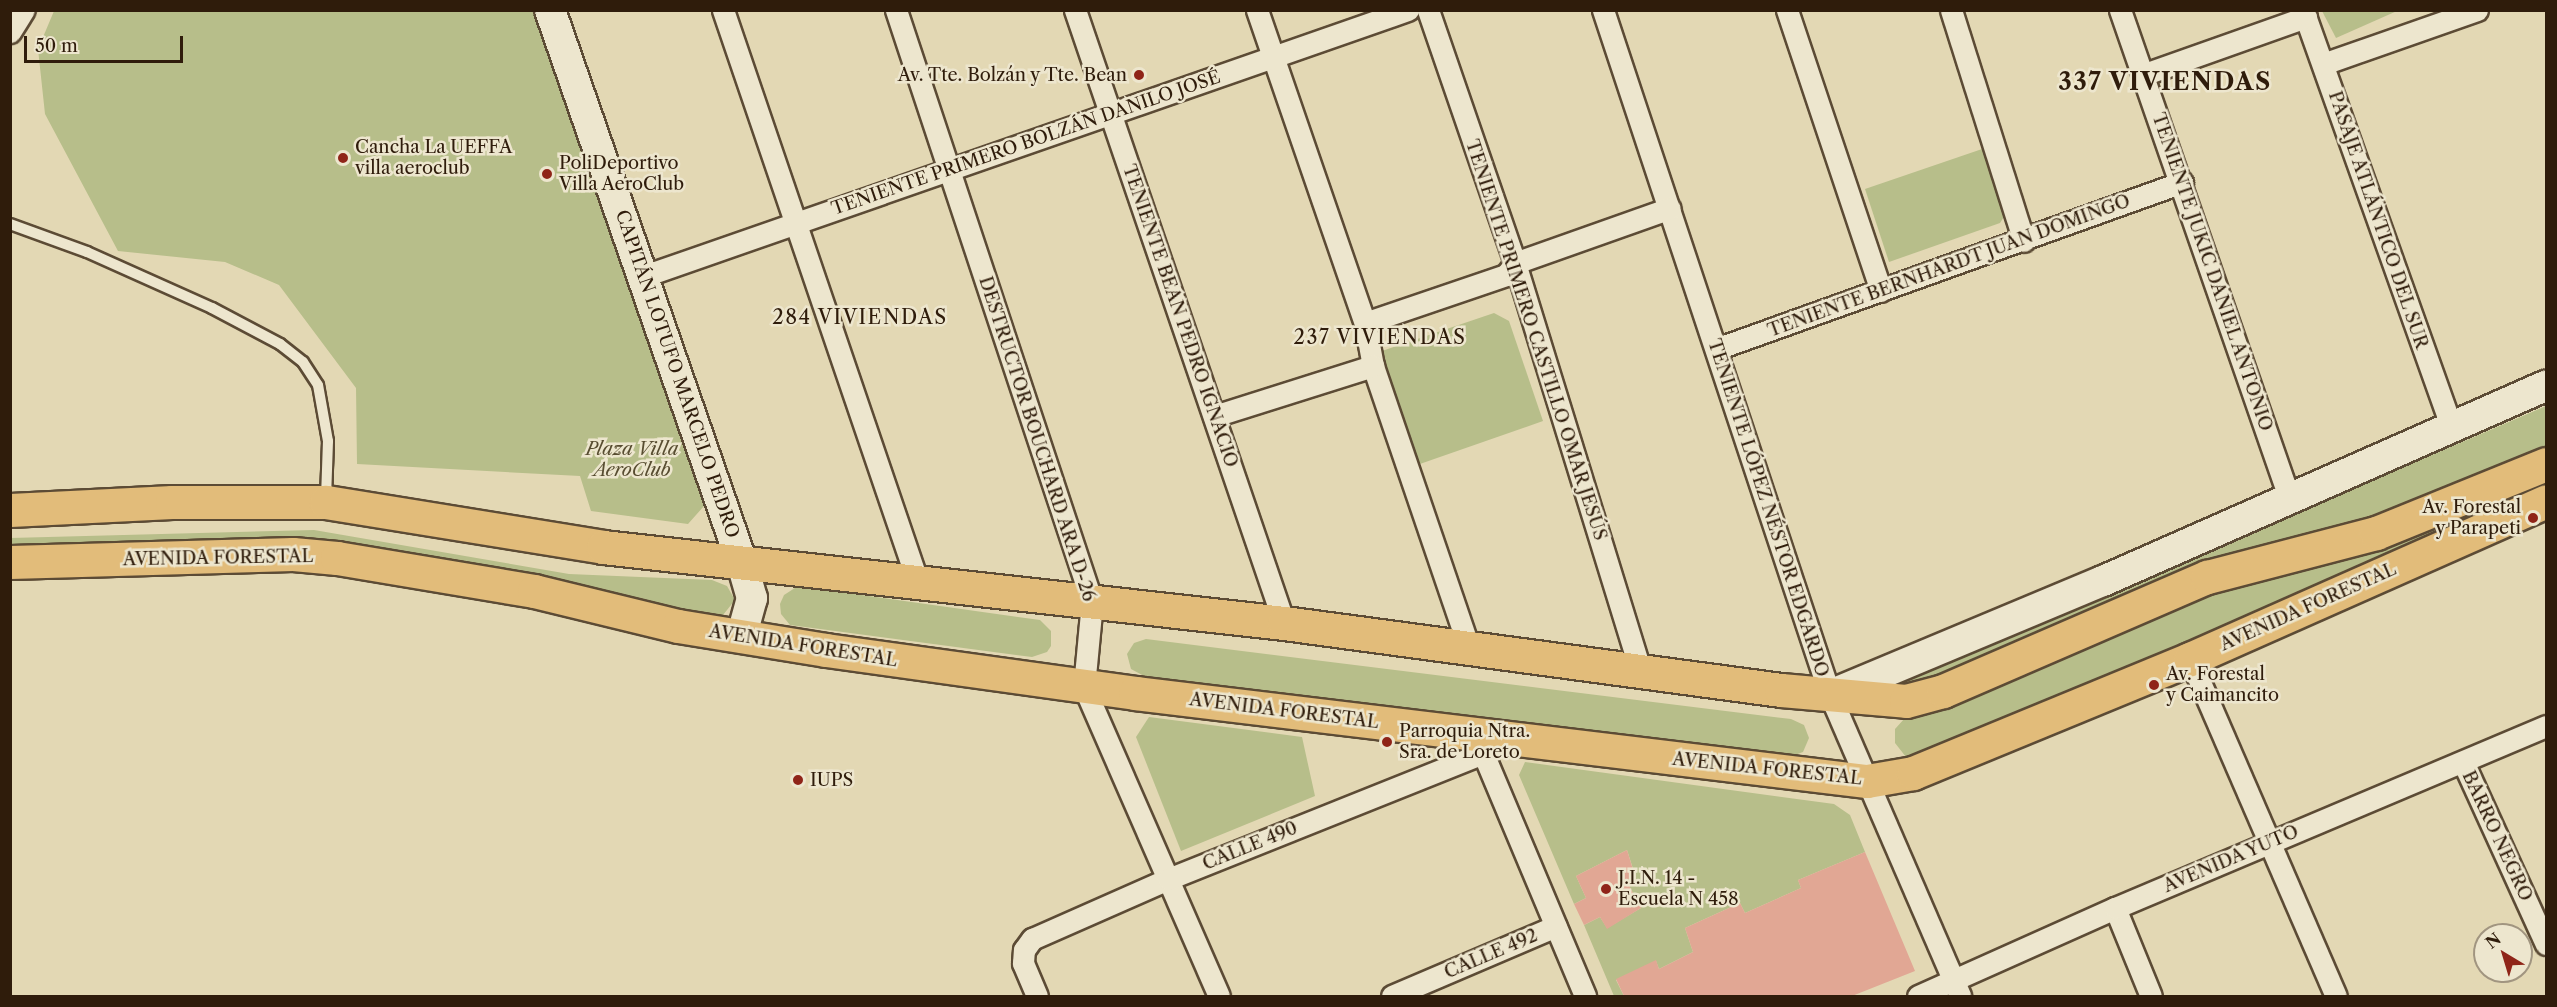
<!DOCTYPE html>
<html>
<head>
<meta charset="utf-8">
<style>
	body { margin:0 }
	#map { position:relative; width:2557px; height:1007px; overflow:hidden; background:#e3d8b4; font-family:"Libre Caslon Text",serif }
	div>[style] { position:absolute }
	.green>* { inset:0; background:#b7be8a }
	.building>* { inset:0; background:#e1a794 }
	.roads { filter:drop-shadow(2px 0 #5c4b35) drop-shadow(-2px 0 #5c4b35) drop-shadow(0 2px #5c4b35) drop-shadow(0 -2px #5c4b35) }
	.lane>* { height:10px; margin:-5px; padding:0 5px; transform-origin:5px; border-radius:5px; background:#ede6ce }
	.street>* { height:21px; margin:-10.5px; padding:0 10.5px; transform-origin:10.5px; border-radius:10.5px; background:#ede6ce }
	.secondary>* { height:30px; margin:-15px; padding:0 15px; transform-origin:15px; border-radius:15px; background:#ede6ce }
	.primary>* { height:33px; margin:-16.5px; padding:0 16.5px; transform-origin:16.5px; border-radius:16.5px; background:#e2bc7a }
	.dots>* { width:16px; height:16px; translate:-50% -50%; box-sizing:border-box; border:3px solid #ede6ce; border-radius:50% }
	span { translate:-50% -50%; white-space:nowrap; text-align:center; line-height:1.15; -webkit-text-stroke:5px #ede6ce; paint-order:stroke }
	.poi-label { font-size:18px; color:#2f1c0b }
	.right { translate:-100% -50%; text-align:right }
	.left { translate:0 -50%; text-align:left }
	.street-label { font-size:18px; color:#2f1c0b }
	.park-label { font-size:18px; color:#584d31; font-style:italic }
	.neighbourhood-label { font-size:20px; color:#2f1c0b; letter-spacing:1.5px }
	.district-label { font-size:24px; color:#2f1c0b; font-weight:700; letter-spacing:1.5px }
	.frame { position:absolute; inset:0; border:12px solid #2f1c0b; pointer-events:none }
	.north { position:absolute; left:2473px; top:923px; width:60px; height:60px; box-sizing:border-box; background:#ede6ce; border:2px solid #a19580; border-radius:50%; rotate:322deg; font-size:16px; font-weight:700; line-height:24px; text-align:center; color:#2f1c0b }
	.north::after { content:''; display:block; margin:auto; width:21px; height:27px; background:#8f2418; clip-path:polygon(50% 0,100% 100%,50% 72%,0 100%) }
	.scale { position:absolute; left:24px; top:36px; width:159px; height:27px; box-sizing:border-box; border:3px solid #2f1c0b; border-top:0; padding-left:8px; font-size:18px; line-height:21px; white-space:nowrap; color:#2f1c0b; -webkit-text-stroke:4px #ede6ce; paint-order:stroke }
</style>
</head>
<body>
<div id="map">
	<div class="green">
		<div style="clip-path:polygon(54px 11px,536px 11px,704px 506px,688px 524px,591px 511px,580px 476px,357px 464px,356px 388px,279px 285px,225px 262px,118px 251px,45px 114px,38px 49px)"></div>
		<div style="clip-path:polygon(2322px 11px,2397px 11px,2336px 38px)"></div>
		<div style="clip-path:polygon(1985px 148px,2007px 212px,2000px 223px,1889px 262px,1865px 189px)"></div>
		<div style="clip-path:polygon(1494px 313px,1509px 321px,1543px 421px,1417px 465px,1376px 353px)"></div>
		<div style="clip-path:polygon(2546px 406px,2546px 452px,1946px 679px,1889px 688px)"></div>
		<div style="clip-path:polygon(2546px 479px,2546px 485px,2492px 509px,1924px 756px,1906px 757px,1895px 743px,1895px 729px,1905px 718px,2222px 588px,2327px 563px)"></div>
		<div style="clip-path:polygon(314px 530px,569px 574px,712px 580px,727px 586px,735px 600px,719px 620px,608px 593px,11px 546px,10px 538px)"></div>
		<div style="clip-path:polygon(798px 586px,1040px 620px,1051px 631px,1051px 646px,1047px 652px,1032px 657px,790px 625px,781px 614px,780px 604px,784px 595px)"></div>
		<div style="clip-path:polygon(1146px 639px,1791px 719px,1804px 725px,1809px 738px,1803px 752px,1789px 757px,1144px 676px,1131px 669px,1127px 654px,1134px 643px)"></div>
		<div style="clip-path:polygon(1149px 717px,1302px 737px,1315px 796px,1181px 851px,1136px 737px)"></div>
		<div style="clip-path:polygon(1525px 762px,1834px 804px,1850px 815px,1865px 852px,1798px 880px,1801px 888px,1745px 913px,1740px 903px,1685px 928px,1693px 952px,1659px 969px,1656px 961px,1616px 980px,1624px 996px,1614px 996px,1584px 925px,1600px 917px,1607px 928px,1641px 908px,1626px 880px,1635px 875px,1627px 850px,1576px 876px,1586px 898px,1574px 904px,1519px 775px)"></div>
	</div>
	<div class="building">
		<div style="clip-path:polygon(1627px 850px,1635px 876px,1626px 880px,1641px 908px,1607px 929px,1600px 917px,1584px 925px,1574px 904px,1586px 898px,1576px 876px)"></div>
		<div style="clip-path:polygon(1865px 852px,1915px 971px,1852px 996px,1624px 996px,1616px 979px,1656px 960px,1659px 969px,1693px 952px,1685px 928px,1740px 903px,1745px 913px,1801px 888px,1798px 880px)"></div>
	</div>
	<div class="roads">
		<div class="lane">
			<div style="left:10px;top:224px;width:82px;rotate:20deg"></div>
			<div style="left:87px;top:252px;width:137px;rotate:24.1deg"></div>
			<div style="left:212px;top:308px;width:77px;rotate:27.9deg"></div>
			<div style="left:280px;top:344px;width:29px;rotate:38deg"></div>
			<div style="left:303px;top:362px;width:27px;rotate:57deg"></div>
			<div style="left:318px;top:385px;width:57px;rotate:79.9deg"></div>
			<div style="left:328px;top:441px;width:58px;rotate:92deg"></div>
		</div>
		<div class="street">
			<div style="left:723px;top:10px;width:602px;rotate:71.2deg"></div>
			<div style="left:896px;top:10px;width:624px;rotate:71.68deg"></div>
			<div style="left:1092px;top:602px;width:85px;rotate:95.4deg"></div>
			<div style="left:1084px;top:687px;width:337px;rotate:66.4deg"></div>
			<div style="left:1075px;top:10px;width:648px;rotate:71.17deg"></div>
			<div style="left:1257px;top:10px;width:331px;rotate:71deg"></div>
			<div style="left:1365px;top:323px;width:44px;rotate:79.5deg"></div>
			<div style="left:1373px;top:366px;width:295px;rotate:71.2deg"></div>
			<div style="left:1428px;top:10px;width:268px;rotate:71deg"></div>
			<div style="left:1515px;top:263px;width:428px;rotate:72.9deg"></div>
			<div style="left:1603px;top:10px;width:722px;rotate:71.67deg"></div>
			<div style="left:1830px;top:695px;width:328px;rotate:66.6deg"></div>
			<div style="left:1787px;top:10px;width:296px;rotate:71.5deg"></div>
			<div style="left:1951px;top:10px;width:242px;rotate:72.5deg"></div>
			<div style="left:2120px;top:10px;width:519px;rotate:70.87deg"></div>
			<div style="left:2303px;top:10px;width:445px;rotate:70.4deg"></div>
			<div style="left:10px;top:32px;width:26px;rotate:-58deg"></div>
			<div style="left:2323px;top:64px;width:163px;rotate:-19.3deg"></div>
			<div style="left:2145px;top:74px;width:171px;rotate:-19.5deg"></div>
			<div style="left:644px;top:276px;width:809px;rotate:-19.2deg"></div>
			<div style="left:1365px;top:323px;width:149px;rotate:-18.8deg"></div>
			<div style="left:1506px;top:275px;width:15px;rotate:-53deg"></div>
			<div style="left:1515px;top:263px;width:164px;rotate:-19.5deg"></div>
			<div style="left:1716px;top:349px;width:495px;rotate:-19.7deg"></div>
			<div style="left:1214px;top:416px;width:167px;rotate:-17.5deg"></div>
			<div style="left:2190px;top:659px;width:367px;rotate:66.6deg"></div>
			<div style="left:1487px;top:739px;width:15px;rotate:106deg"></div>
			<div style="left:1483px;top:753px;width:264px;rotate:67.2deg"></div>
			<div style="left:2463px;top:762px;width:200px;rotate:65.5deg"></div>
			<div style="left:2115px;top:908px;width:95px;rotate:67.8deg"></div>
			<div style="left:1037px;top:996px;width:36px;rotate:-113deg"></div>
			<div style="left:1023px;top:963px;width:13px;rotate:-86deg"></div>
			<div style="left:1024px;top:950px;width:14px;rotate:-54deg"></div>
			<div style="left:1032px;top:939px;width:149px;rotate:-23.8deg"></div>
			<div style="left:1168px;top:879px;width:339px;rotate:-21.8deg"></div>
			<div style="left:1392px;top:996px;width:178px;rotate:-23.1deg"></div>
			<div style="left:1918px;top:996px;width:216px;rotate:-24.1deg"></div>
			<div style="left:2115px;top:908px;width:468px;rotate:-22.9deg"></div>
		</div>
		<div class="secondary">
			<div style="left:550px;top:10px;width:582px;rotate:70.85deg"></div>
			<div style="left:741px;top:560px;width:40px;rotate:74deg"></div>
			<div style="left:752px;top:598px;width:41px;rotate:105.4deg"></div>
			<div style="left:1830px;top:695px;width:296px;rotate:-22.7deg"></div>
			<div style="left:2103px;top:581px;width:484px;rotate:-23.8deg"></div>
		</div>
		<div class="primary">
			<div style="left:10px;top:510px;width:162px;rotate:-2.8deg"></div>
			<div style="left:172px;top:502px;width:154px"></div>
			<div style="left:326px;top:502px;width:281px;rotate:9.2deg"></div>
			<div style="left:603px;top:547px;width:685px;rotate:6.37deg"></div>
			<div style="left:1284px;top:623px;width:501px;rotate:7.68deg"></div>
			<div style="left:1781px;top:690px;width:125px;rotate:5deg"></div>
			<div style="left:1906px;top:701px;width:38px;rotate:-15deg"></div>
			<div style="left:1943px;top:691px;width:288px;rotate:-23.4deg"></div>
			<div style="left:2207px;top:577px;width:175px;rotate:-14.6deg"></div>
			<div style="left:2376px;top:533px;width:183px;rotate:-22.1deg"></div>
			<div style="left:10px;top:562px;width:283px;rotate:-1.6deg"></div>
			<div style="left:293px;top:554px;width:44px;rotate:5.2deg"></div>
			<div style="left:337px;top:558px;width:200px;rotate:9.5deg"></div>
			<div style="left:534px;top:591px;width:148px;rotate:13.7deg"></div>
			<div style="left:678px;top:626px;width:150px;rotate:9.2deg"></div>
			<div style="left:826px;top:650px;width:312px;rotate:7.9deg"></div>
			<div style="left:1135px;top:693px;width:737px;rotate:6.86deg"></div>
			<div style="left:1867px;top:781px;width:47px;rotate:-9.9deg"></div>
			<div style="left:1913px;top:773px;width:300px;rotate:-22.4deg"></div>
			<div style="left:2190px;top:659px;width:389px;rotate:-23.9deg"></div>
		</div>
	</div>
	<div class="dots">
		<div style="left:1139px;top:75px;background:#8f2418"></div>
		<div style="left:343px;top:158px;background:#8f2418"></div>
		<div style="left:547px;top:174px;background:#8f2418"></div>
		<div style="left:2533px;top:518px;background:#8f2418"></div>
		<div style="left:2154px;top:685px;background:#8f2418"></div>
		<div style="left:1387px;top:742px;background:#8f2418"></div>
		<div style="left:798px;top:780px;background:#8f2418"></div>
		<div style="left:1606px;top:889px;background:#8f2418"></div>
	</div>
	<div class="poi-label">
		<span class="right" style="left:1127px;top:75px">Av. Tte. Bolzán y Tte. Bean</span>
		<span class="left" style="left:355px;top:158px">Cancha La UEFFA<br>villa aeroclub</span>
		<span class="left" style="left:559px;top:174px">PoliDeportivo<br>Villa AeroClub</span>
		<span class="right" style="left:2521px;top:518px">Av. Forestal<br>y Parapeti</span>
		<span class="left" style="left:2166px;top:685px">Av. Forestal<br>y Caimancito</span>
		<span class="left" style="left:1399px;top:742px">Parroquia Ntra.<br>Sra. de Loreto</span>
		<span class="left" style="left:810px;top:780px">IUPS</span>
		<span class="left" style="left:1618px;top:889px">J.I.N. 14 -<br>Escuela N 458</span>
	</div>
	<div class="street-label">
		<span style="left:1026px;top:143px;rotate:-19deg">TENIENTE PRIMERO BOLZÁN DANILO JOSÉ</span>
		<span style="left:2378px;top:220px;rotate:71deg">PASAJE ATLÁNTICO DEL SUR</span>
		<span style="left:1949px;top:266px;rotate:-20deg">TENIENTE BERNHARDT JUAN DOMINGO</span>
		<span style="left:2212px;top:272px;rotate:71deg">TENIENTE JUKIC DANIEL ANTONIO</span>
		<span style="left:1180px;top:316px;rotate:71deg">TENIENTE BEAN PEDRO IGNACIO</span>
		<span style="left:1536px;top:340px;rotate:72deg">TENIENTE PRIMERO CASTILLO OMAR JESÚS</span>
		<span style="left:677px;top:374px;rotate:71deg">CAPITÁN LOTUFO MARCELO PEDRO</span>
		<span style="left:1037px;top:439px;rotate:72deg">DESTRUCTOR BOUCHARD ARA D-26</span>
		<span style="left:1768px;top:508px;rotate:72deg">TENIENTE LÓPEZ NÉSTOR EDGARDO</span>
		<span style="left:218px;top:558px;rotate:-1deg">AVENIDA FORESTAL</span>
		<span style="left:2308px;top:607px;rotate:-24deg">AVENIDA FORESTAL</span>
		<span style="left:803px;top:646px;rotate:9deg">AVENIDA FORESTAL</span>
		<span style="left:1284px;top:711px;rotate:7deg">AVENIDA FORESTAL</span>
		<span style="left:1767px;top:769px;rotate:6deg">AVENIDA FORESTAL</span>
		<span style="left:2497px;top:836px;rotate:65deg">BARRO NEGRO</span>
		<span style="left:1250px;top:846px;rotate:-22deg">CALLE 490</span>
		<span style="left:2231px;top:859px;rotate:-23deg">AVENIDA YUTO</span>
		<span style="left:1491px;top:954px;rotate:-23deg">CALLE 492</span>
	</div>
	<div class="park-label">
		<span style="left:632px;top:460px">Plaza Villa<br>AeroClub</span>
	</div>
	<div class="neighbourhood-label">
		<span style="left:860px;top:317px">284 VIVIENDAS</span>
		<span style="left:1380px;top:337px">237 VIVIENDAS</span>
	</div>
	<div class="district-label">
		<span style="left:2165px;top:82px">337 VIVIENDAS</span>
	</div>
	<div class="frame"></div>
	<div class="north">N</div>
	<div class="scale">50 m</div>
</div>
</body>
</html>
